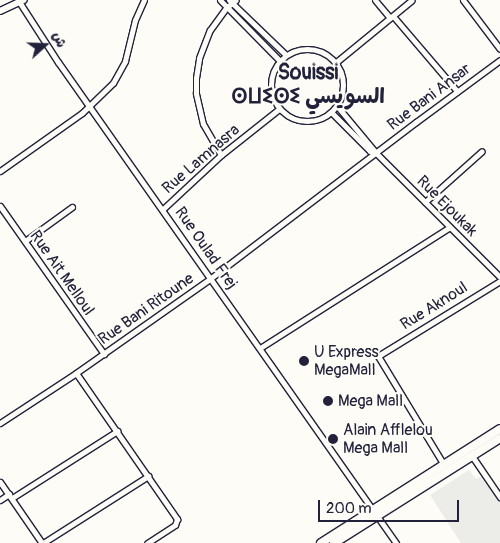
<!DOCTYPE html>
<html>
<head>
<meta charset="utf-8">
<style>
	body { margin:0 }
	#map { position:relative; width:500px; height:543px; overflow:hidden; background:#fdfcf7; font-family:Pangolin,"Playpen Sans Arabic","Noto Sans Tifinagh",sans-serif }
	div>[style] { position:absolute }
	.built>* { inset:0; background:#ecece9 }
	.roads { filter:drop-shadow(1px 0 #22223b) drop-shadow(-1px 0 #22223b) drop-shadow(0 1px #22223b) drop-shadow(0 -1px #22223b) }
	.minor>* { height:5px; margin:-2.5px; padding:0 2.5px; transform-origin:2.5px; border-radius:2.5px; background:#fdfcf7 }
	.minor>.ring { margin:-2.5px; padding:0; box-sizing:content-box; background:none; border:5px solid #fdfcf7; border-radius:50% }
	.tertiary>* { height:6px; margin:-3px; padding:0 3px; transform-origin:3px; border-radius:3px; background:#fdfcf7 }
	.primary>* { height:8px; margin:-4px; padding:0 4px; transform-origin:4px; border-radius:4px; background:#fdfcf7 }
	.dots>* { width:14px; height:14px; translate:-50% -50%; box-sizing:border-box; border:2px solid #fdfcf7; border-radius:50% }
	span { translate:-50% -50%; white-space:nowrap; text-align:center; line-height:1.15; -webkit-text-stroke:4px #fdfcf7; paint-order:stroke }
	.street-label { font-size:16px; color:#22223b }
	.poi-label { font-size:16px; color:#22223b }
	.left { translate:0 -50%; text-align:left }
	.district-label { font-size:21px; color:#22223b; font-weight:700 }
	.north { position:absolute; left:20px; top:20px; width:50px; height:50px; -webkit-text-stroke:4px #fdfcf7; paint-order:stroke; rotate:70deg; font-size:14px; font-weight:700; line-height:20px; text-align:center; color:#22223b }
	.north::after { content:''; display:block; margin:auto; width:18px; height:22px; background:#22223b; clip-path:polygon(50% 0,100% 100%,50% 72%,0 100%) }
	.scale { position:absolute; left:318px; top:500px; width:141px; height:22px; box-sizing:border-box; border:2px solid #22223b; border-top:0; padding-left:6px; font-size:15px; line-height:18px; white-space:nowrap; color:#22223b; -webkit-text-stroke:4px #fdfcf7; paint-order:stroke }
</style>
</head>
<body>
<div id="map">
	<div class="built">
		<div style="clip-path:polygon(469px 470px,476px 479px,482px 476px,500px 503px,500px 543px,461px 543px,430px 495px)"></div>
	</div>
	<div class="roads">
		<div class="minor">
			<div style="left:18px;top:0;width:74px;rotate:57.2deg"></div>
			<div style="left:58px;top:62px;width:588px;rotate:54.9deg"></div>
			<div style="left:220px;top:0;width:86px;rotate:45.5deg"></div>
			<div style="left:229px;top:0;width:79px;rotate:44deg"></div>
			<div style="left:375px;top:0;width:23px;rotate:50deg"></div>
			<div style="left:463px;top:0;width:61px;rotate:52.9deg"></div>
			<div style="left:393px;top:16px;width:99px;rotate:49.5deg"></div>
			<div class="ring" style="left:271px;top:49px;width:67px;height:67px"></div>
			<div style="left:335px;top:63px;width:99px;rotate:-39.3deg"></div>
			<div style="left:337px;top:106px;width:61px;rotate:50.3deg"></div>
			<div style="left:376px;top:153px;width:175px;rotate:45deg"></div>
			<div style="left:331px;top:112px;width:55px;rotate:45deg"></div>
			<div style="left:370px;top:151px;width:6px;rotate:18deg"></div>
			<div style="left:221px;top:155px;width:36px;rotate:-120deg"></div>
			<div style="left:203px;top:124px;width:32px;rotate:-103deg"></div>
			<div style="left:196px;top:93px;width:15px;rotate:-90deg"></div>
			<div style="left:196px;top:78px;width:20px;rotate:-81deg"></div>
			<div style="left:199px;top:58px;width:30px;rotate:-69deg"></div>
			<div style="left:210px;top:30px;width:29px;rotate:-54deg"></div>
			<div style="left:227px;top:7px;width:11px;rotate:-38deg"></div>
			<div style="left:0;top:171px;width:100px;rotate:-35.3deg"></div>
			<div style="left:82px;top:113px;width:43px;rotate:-44.1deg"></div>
			<div style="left:113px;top:83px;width:25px;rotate:-61deg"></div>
			<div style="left:125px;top:61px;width:42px;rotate:-76.3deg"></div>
			<div style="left:135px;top:20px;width:22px;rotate:-66deg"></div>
			<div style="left:425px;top:202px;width:76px;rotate:-41.8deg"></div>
			<div style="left:0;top:206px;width:181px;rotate:54.9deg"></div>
			<div style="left:163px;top:209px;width:79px;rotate:-43deg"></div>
			<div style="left:221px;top:155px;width:74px;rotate:-38.4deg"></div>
			<div style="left:25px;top:241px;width:58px;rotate:-35.9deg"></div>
			<div style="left:260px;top:348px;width:225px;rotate:-32.5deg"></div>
			<div style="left:76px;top:373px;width:178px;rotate:55.3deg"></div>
			<div style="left:177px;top:519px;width:6px;rotate:108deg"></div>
			<div style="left:175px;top:525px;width:33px;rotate:147deg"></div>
			<div style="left:0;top:423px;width:91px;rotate:-33.3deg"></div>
			<div style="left:76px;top:373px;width:165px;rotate:-35.1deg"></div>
			<div style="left:211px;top:278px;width:258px;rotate:-37.3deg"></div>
			<div style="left:416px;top:122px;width:104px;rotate:-36.4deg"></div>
			<div style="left:472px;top:456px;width:50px;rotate:55.7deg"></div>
			<div style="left:444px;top:465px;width:127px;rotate:-121.2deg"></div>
			<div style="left:378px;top:356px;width:143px;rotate:-31.6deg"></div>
			<div style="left:0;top:482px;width:74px;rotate:55.5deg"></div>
			<div style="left:12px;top:498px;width:125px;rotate:-32.5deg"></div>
			<div style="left:0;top:500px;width:11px;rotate:-34deg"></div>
			<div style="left:43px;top:543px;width:125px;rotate:-32.5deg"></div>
		</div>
		<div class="tertiary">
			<div style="left:0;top:11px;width:26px;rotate:-25deg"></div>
		</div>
		<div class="primary">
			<div style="left:321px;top:543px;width:212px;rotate:-32.5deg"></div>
			<div style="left:334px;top:543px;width:196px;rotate:-32.3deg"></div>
		</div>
	</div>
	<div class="dots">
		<div style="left:304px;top:361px;background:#22223b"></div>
		<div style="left:328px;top:401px;background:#22223b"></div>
		<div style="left:333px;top:439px;background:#22223b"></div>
	</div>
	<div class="street-label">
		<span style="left:429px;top:97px;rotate:-37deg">Rue Bani Ansar</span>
		<span style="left:201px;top:159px;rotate:-41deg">Rue Lamnasra</span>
		<span style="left:447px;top:206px;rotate:45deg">Rue Ejoukak</span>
		<span style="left:206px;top:248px;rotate:55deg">Rue Oulad Frej</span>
		<span style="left:62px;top:273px;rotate:55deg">Rue Ait Melloul</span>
		<span style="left:434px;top:306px;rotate:-32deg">Rue Aknoul</span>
		<span style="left:146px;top:309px;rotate:-35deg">Rue Bani Ritoune</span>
	</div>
	<div class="poi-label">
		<span class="left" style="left:314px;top:361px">U Express<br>MegaMall</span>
		<span class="left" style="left:338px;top:401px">Mega Mall</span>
		<span class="left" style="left:343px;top:439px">Alain Afflelou<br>Mega Mall</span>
	</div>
	<div class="district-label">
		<span style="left:308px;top:85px">Souissi<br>ⵙⵡⵉⵙⵉ السويسي</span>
	</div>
	<div class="north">ش</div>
	<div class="scale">200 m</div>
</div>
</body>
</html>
